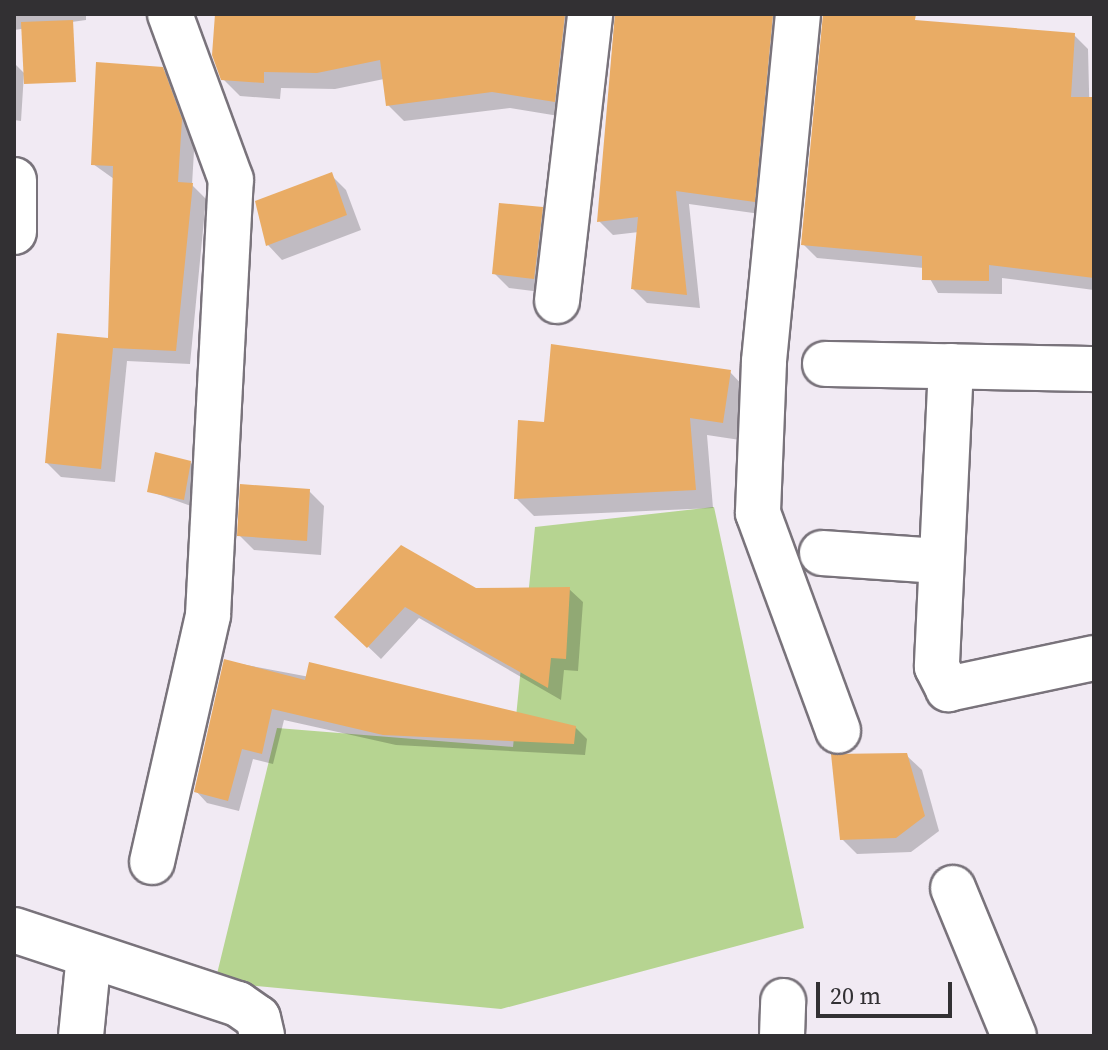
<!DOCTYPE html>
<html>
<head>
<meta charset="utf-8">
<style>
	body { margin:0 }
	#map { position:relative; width:1108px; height:1050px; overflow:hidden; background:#f1eaf3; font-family:"Source Serif 4",serif }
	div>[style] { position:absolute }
	.green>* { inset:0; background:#b6d491 }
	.shadow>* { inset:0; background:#0003 }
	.building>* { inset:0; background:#e9ac65 }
	.roads { filter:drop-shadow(2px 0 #79737b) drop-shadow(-2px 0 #79737b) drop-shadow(0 2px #79737b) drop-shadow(0 -2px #79737b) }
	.street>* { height:44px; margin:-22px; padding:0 22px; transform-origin:22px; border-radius:22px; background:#fff }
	span { translate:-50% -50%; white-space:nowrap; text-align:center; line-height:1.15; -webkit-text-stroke:7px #f1eaf3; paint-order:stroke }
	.frame { position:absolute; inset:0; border:16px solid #323033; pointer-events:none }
	.scale { position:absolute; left:816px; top:982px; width:136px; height:36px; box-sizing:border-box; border:4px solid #323033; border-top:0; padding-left:10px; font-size:24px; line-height:28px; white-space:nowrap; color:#323033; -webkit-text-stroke:6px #f1eaf3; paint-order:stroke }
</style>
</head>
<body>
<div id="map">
	<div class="green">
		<div style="clip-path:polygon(714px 507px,804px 928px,501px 1009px,215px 982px,277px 728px,513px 747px,535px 527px)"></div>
	</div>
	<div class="shadow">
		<div style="clip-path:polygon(14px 14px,86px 14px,86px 20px,14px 30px)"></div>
		<div style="clip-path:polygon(217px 14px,580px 14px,571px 118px,510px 108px,404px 121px,388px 105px,384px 79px,335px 89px,281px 88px,280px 99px,240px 96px,223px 79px)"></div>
		<div style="clip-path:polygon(615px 14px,795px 14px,768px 215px,689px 204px,700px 308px,647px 303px,633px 289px,639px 232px,613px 235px,599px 221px)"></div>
		<div style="clip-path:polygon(824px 14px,1074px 35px,1088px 49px,1094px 290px,1002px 278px,1002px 294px,938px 293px,924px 268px,817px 258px,803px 244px)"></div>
		<div style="clip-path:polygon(14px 63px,24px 73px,21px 121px,14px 120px)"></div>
		<div style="clip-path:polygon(162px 69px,176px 83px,195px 134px,192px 185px,206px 199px,190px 364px,127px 361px,115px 482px,61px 477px,47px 463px,110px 340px,114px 179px,93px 164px)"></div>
		<div style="clip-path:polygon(331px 175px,346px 190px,361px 230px,282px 260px,268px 245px)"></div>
		<div style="clip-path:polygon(542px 209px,557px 224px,549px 293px,509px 288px,494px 273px)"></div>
		<div style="clip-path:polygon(730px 372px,748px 391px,740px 440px,707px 435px,713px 508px,534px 516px,516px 498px,546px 424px)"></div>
		<div style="clip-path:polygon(190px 462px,197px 470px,191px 506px,149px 491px)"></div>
		<div style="clip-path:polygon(309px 491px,324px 506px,321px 555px,254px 550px,239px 535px)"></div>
		<div style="clip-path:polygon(569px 589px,583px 602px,578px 671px,564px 670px,561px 700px,419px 618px,381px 659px,337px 617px,475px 590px)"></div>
		<div style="clip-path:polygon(225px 661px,575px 727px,587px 739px,585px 755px,396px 745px,284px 720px,273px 764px,253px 759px,239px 811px,207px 803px,196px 791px)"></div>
		<div style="clip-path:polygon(906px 755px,922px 770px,939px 831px,911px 852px,857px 854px,842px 839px)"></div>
	</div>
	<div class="building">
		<div style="clip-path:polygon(215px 14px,565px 14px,555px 102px,492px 92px,386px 106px,380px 60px,317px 73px,264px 72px,264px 83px,221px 80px,212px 55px)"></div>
		<div style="clip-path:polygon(615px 14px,773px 14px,755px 202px,676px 191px,687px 295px,631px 289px,638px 217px,597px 222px)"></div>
		<div style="clip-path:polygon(823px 14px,916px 14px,915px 20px,1075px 33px,1071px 97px,1093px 97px,1094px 278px,989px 265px,989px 281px,922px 280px,922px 256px,801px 245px)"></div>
		<div style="clip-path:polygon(73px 20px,76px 82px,24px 84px,21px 22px)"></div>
		<div style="clip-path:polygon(96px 62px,163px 67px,182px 119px,178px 182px,193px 183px,176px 351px,113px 348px,101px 469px,45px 463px,57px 333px,108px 338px,113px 166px,91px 165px)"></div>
		<div style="clip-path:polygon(332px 172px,347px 215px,266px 246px,255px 201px)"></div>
		<div style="clip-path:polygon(499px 203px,543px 207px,534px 279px,492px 274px)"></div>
		<div style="clip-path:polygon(551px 344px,731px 370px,723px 423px,690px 418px,696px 490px,514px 499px,518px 420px,544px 422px)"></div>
		<div style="clip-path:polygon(155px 452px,191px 461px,184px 500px,147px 492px)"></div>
		<div style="clip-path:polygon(240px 484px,310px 489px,307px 541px,237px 536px)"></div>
		<div style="clip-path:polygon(401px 545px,476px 588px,570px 587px,566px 659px,551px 658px,548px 688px,405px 607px,367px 648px,334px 617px)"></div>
		<div style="clip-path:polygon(224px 659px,305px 680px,309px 662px,576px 726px,574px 744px,383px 735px,272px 709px,262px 754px,242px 749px,228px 801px,194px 792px)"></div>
		<div style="clip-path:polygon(907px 753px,925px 816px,896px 838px,840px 840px,831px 754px)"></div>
	</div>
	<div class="roads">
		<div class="street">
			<div style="left:798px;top:14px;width:350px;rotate:95.6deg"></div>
			<div style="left:764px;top:362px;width:151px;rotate:92.3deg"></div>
			<div style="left:758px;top:513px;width:232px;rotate:69.8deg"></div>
			<div style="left:14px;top:180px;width:52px;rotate:90deg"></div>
			<div style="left:557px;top:301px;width:289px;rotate:-83.4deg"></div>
			<div style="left:825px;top:364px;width:269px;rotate:1.1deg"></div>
			<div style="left:951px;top:366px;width:301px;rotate:92.7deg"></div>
			<div style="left:937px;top:667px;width:25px;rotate:63deg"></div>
			<div style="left:948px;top:689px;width:149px;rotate:-12deg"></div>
			<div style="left:822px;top:553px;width:117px;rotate:3.9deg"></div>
			<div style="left:152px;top:862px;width:253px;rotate:-77.2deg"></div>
			<div style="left:208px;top:615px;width:436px;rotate:-87deg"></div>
			<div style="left:231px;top:180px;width:177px;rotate:-110.2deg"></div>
			<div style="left:953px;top:888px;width:160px;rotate:67.6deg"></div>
			<div style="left:14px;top:930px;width:236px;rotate:18.3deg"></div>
			<div style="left:238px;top:1004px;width:24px;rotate:35deg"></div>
			<div style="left:258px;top:1018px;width:18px;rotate:77deg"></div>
			<div style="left:81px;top:1036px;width:81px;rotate:-84.4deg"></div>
			<div style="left:782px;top:1036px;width:35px;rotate:-88deg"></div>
		</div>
	</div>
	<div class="frame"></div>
	<div class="scale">20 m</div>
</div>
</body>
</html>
